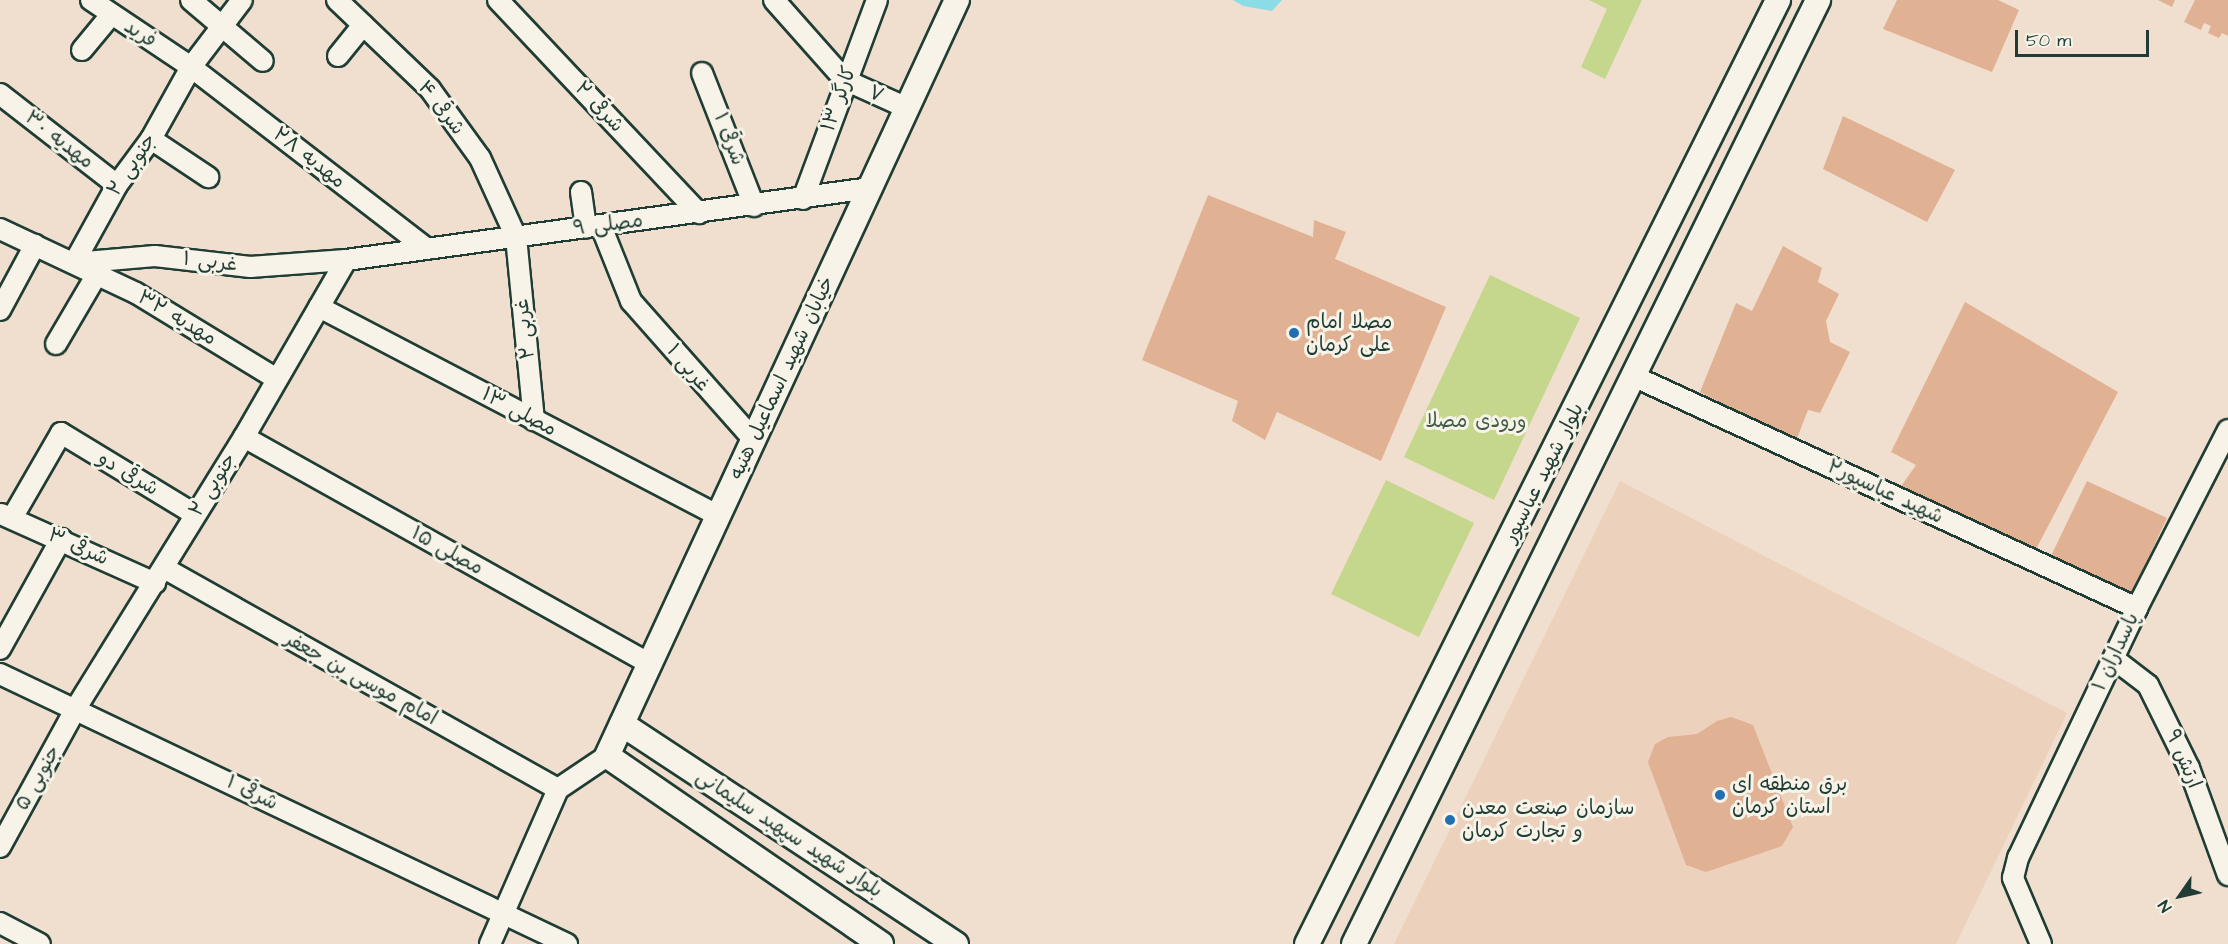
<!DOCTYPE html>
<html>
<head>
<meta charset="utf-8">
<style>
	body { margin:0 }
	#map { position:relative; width:2228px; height:944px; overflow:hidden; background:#f0dfce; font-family:"Architects Daughter","Playpen Sans Arabic",sans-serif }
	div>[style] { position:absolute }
	.built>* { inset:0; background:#ecd1bc }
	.green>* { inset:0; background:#c5d78c }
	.water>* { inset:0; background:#8cdce8 }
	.building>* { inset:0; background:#e1b193 }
	.roads { filter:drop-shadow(2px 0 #1f3d34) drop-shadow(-2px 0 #1f3d34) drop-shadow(0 2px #1f3d34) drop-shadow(0 -2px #1f3d34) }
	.minor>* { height:20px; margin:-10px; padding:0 10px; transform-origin:10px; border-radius:10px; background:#f7f3e8 }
	.major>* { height:24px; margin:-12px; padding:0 12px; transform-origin:12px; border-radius:12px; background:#f7f3e8 }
	.dots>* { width:16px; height:16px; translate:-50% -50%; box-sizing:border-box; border:3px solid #f7f3e8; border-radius:50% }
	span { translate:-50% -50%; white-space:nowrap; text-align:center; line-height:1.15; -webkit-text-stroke:6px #f7f3e8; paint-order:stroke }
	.street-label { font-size:20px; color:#1f3d34 }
	.poi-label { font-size:20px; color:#1f3d34 }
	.left { translate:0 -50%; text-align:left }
	.park-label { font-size:20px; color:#405c46 }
	.north { position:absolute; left:2150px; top:866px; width:60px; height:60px; -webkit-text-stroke:4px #f7f3e8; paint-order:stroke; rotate:236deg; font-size:16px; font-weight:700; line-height:24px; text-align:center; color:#1f3d34 }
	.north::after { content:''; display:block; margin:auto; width:21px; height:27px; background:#1f3d34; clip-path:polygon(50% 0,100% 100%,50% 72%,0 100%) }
	.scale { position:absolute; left:2015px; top:30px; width:134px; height:27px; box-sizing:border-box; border:3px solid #1f3d34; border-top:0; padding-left:8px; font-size:18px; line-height:21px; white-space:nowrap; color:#1f3d34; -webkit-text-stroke:4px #f7f3e8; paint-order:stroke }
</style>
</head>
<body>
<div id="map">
	<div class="built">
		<div style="clip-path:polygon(1620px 481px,2067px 713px,1956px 944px,1394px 944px)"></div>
	</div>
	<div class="green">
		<div style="clip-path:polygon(1589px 0,1642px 0,1605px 79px,1581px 67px,1607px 9px)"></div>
		<div style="clip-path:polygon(1490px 275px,1580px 318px,1494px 500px,1404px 457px)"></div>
		<div style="clip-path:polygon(1386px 480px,1474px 523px,1419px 637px,1331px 594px)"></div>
	</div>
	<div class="water">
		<div style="clip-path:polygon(1233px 0,1282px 0,1272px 11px,1243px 6px)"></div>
	</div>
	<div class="building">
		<div style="clip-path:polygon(1897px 0,1998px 0,2019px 10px,1992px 72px,1883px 29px)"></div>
		<div style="clip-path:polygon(2158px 0,2175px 0,2172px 7px)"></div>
		<div style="clip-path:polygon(2195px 0,2228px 0,2228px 36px,2222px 33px,2219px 38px,2208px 33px,2211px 26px,2204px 23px,2201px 30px,2184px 22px)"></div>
		<div style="clip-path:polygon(1843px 116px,1955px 170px,1927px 222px,1823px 169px)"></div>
		<div style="clip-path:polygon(1208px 195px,1313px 237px,1314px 220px,1346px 232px,1335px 259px,1446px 307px,1381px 461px,1277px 412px,1265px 440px,1232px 421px,1238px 401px,1142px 360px)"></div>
		<div style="clip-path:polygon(1783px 246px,1822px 268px,1818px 282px,1839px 294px,1826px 321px,1830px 342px,1850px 352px,1820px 413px,1808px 410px,1796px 441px,1700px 392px,1736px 303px,1752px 311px)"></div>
		<div style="clip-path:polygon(1965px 302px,2118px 392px,2033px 555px,1897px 492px,1916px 465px,1891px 452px)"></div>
		<div style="clip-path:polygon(2087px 481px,2167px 518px,2130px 596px,2050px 558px)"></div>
		<div style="clip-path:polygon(1731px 717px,1753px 725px,1793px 827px,1782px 846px,1706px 872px,1686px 865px,1648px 762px,1655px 744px,1668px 737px,1697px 734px,1717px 721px)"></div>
	</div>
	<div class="roads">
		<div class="minor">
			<div style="left:91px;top:0;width:120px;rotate:33.8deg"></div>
			<div style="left:191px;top:67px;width:298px;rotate:37.6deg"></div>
			<div style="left:191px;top:0;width:94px;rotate:40.3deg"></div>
			<div style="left:337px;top:0;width:129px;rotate:43.7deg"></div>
			<div style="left:430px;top:89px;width:85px;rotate:54.1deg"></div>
			<div style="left:480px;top:158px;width:87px;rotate:65.5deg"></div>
			<div style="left:516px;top:237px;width:184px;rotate:84.4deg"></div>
			<div style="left:498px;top:0;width:293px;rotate:46.7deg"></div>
			<div style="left:774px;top:0;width:107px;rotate:48.4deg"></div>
			<div style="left:845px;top:80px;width:68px;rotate:24.3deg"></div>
			<div style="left:82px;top:50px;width:45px;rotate:-50.4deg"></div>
			<div style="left:338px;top:56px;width:40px;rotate:-51deg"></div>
			<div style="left:702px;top:73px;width:143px;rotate:68.6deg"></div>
			<div style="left:0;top:94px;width:148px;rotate:37.9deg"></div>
			<div style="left:151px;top:139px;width:69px;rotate:33.7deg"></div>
			<div style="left:581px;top:192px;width:36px;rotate:82deg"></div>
			<div style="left:803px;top:199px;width:212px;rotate:-69.6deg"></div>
			<div style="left:601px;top:226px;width:81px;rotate:68.2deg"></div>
			<div style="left:631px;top:301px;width:186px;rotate:48.5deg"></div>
			<div style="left:0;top:229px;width:150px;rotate:25.2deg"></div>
			<div style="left:136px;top:293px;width:165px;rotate:31.4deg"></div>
			<div style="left:74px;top:263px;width:81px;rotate:-4.9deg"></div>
			<div style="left:155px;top:256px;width:96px;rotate:6.6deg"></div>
			<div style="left:250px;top:267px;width:96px;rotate:-4.2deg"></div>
			<div style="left:346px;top:260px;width:529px;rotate:-7.82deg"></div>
			<div style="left:74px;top:263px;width:89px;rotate:-61.1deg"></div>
			<div style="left:117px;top:185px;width:57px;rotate:-53.5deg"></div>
			<div style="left:151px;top:139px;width:82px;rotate:-60.9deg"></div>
			<div style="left:191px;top:67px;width:84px;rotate:-52.7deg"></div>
			<div style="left:319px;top:307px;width:450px;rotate:27.6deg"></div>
			<div style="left:0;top:310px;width:74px;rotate:-61.7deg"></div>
			<div style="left:56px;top:344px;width:81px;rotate:-59.6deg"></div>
			<div style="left:1633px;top:376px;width:555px;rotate:24.72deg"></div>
			<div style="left:244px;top:437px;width:465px;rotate:29.2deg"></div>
			<div style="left:1px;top:514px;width:169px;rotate:24.1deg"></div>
			<div style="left:12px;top:518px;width:98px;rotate:-60deg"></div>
			<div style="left:61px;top:433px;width:156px;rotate:31.3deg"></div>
			<div style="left:164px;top:568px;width:452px;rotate:29.3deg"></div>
			<div style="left:0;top:649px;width:126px;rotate:-61deg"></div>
			<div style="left:2114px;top:659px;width:43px;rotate:37.4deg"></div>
			<div style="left:2148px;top:685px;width:93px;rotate:63.7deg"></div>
			<div style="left:2189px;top:768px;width:114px;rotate:70deg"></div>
			<div style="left:0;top:674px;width:628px;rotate:25.46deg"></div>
			<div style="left:0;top:847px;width:158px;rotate:-61.3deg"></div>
			<div style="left:76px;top:708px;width:319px;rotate:-58.2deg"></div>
			<div style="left:244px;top:437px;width:204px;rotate:-60deg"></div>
			<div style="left:0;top:923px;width:45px;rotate:27.7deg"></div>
			<div style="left:490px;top:944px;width:169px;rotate:-66.3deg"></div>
			<div style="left:558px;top:789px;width:59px;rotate:-34deg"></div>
			<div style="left:2041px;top:944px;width:72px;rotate:-113deg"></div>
			<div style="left:2013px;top:878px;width:21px;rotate:-76deg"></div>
			<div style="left:2018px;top:858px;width:277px;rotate:-64.5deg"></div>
			<div style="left:2137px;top:608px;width:200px;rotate:-62.9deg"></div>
		</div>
		<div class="major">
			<div style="left:622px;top:724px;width:400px;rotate:33.4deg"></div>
			<div style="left:881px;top:944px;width:332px;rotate:-145.5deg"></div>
			<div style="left:607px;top:756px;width:833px;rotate:-65.16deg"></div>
			<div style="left:1307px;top:944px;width:1055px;rotate:-63.48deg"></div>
			<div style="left:1354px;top:944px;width:1052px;rotate:-63.82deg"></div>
		</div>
	</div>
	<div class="dots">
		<div style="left:1294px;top:333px;background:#1f6fb2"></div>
		<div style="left:1720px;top:795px;background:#1f6fb2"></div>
		<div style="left:1450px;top:820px;background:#1f6fb2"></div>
	</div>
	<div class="street-label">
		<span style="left:140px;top:34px;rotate:33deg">فرید</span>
		<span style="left:876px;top:94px;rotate:24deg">۷</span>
		<span style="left:839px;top:99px;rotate:-70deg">کارگر ۱۳</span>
		<span style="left:599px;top:107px;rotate:47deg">۲ شرقی</span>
		<span style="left:441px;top:108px;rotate:52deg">۴ شرقی</span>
		<span style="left:729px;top:139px;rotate:69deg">۱ شرقی</span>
		<span style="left:59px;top:140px;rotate:38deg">مهدیه ۳۰</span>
		<span style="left:309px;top:158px;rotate:38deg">مهدیه ۲۸</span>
		<span style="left:132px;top:165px;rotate:-56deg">۲ جنوبی</span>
		<span style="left:608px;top:225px;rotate:-7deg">مصلی ۹</span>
		<span style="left:210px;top:262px;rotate:7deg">۱ غربی</span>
		<span style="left:177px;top:318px;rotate:31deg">مهدیه ۳۲</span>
		<span style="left:525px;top:329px;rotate:-96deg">۲ غربی</span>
		<span style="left:688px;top:368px;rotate:50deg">۱ غربی</span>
		<span style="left:782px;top:378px;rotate:-65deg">خیابان شهید اسماعیل هنیه</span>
		<span style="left:519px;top:412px;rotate:28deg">مصلی ۱۳</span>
		<span style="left:1544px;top:473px;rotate:-63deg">بلوار شهید عباسپور</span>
		<span style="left:128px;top:474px;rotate:31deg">شرقی دو</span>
		<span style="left:213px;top:485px;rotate:-58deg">جنوبی ۲</span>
		<span style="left:1885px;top:492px;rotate:25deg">شهید عباسپور۲</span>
		<span style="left:78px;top:547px;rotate:24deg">شرقی ۳</span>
		<span style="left:447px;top:551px;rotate:29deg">مصلی ۱۵</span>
		<span style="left:2116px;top:652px;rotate:-65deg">پاسداران ۱</span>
		<span style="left:361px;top:679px;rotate:29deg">امام موسی بن جعفر</span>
		<span style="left:2183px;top:759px;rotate:67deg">ارتش ۹</span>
		<span style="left:38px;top:778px;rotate:-61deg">۵ جنوبی</span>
		<span style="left:252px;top:793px;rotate:26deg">شرقی ۱</span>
		<span style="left:789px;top:834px;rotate:33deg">بلوار شهید سپهبد سلیمانی</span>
	</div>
	<div class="poi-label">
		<span class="left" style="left:1306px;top:334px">مصلا امام<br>علی کرمان</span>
		<span class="left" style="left:1732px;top:796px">برق منطقه ای<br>استان کرمان</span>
		<span class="left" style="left:1462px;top:820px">سازمان صنعت معدن<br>و تجارت کرمان</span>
	</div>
	<div class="park-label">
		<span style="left:1476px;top:421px">ورودی مصلا</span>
	</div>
	<div class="north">N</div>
	<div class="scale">50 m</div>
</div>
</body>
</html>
